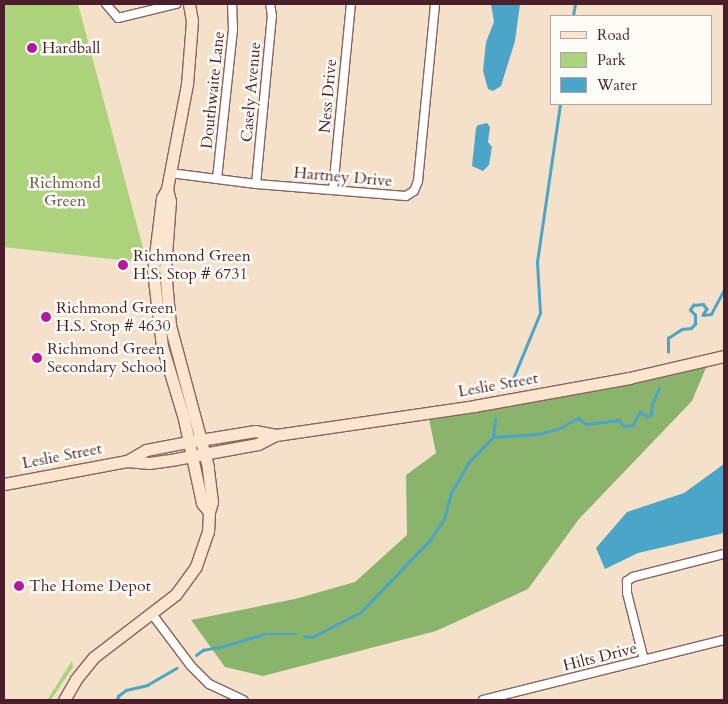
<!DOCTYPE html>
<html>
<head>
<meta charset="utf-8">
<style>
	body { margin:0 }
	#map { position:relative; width:728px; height:704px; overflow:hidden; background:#f5e1c9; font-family:Cardo,serif }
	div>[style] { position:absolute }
	.green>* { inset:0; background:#add27c }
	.forest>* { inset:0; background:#8ab46c }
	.water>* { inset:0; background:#4ba5c8 }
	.stream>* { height:2.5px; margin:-1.25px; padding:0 1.25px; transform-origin:1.25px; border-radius:1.25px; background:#4ba5c8 }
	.roads { filter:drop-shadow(1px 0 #866362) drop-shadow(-1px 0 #866362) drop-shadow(0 1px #866362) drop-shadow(0 -1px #866362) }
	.street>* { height:8px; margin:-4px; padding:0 4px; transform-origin:4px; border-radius:4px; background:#fff }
	.secondary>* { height:11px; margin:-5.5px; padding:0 5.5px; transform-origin:5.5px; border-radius:5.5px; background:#fbe5cf }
	.dots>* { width:14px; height:14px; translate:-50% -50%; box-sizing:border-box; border:2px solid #fdfcf7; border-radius:50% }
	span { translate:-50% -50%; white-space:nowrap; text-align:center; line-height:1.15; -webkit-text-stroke:5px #fdfcf7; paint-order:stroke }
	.poi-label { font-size:16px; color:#4a1f2b }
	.left { translate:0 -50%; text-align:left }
	.street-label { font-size:16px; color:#4a1f2b }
	.park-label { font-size:16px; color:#685543 }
	.frame { position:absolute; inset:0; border:5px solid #4a1f2b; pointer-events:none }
	.legend { position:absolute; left:550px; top:15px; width:162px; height:90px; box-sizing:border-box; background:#fdfcf7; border:1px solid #b5a4a5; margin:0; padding:6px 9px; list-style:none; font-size:15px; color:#4a1f2b }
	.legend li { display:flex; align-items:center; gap:10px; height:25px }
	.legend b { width:25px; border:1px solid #b5a4a5 }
</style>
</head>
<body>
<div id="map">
	<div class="green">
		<div style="clip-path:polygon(4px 4px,78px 4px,147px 263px,4px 247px)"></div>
		<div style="clip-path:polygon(72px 661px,73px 667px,51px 700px,47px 700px)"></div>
	</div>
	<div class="forest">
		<div style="clip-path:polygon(708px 363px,692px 401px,579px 519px,528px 589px,436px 631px,263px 676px,225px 667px,191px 620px,295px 599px,355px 582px,407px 535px,406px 475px,436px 453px,429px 419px)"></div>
	</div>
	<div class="water">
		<div style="clip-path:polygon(491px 4px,520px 4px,515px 41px,501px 86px,493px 91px,488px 89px,483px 71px,486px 42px,494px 22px)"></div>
		<div style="clip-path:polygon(487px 123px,490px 127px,488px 142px,492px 147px,489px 165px,483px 171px,472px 166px,476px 128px,478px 125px)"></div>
		<div style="clip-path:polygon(724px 464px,724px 533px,638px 553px,605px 569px,596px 548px,627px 512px,684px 493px)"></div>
	</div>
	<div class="stream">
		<div style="left:573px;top:16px;width:12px;rotate:-81deg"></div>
		<div style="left:668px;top:352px;width:14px;rotate:-90deg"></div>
		<div style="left:668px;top:338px;width:17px;rotate:-33deg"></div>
		<div style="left:682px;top:329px;width:9px;rotate:-6deg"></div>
		<div style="left:691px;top:328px;width:6px;rotate:-45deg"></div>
		<div style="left:695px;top:324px;width:9px;rotate:-90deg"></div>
		<div style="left:695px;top:315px;width:7px;rotate:-135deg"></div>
		<div style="left:690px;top:310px;width:6px;rotate:-59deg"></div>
		<div style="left:693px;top:305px;width:10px;rotate:-6deg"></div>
		<div style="left:703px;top:304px;width:6px;rotate:51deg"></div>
		<div style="left:707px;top:309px;width:7px;rotate:124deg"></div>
		<div style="left:703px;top:315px;width:8px;rotate:-7deg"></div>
		<div style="left:711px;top:314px;width:27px;rotate:-62deg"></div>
		<div style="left:512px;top:381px;width:74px;rotate:-67.6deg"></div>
		<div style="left:540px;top:313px;width:51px;rotate:-93.4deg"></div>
		<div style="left:537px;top:262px;width:160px;rotate:-81.7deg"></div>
		<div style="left:493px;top:437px;width:45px;rotate:-3.8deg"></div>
		<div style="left:538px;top:434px;width:23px;rotate:-15deg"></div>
		<div style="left:560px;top:428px;width:21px;rotate:-29deg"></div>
		<div style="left:578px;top:418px;width:10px;rotate:37deg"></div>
		<div style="left:586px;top:424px;width:33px;rotate:-7deg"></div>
		<div style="left:619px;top:420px;width:8px;rotate:50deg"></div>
		<div style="left:624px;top:426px;width:9px;rotate:-6deg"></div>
		<div style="left:633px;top:425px;width:15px;rotate:-62deg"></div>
		<div style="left:640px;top:412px;width:8px;rotate:30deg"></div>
		<div style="left:647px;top:416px;width:4px;rotate:-14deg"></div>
		<div style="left:651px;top:415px;width:11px;rotate:-85deg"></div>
		<div style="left:652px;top:404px;width:17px;rotate:-66deg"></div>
		<div style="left:304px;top:636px;width:8px;rotate:7deg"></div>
		<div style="left:312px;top:637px;width:55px;rotate:-27deg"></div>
		<div style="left:361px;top:612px;width:100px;rotate:-46.2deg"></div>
		<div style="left:430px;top:540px;width:25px;rotate:-56deg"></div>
		<div style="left:444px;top:519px;width:27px;rotate:-75deg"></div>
		<div style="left:451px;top:493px;width:36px;rotate:-60deg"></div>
		<div style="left:469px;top:462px;width:35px;rotate:-46deg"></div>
		<div style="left:493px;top:437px;width:17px;rotate:-83deg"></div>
		<div style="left:196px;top:655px;width:9px;rotate:-36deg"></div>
		<div style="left:203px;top:650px;width:25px;rotate:-11deg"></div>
		<div style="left:228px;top:645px;width:37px;rotate:-17deg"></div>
		<div style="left:263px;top:634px;width:34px"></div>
		<div style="left:117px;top:700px;width:4px;rotate:-76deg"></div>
		<div style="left:118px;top:696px;width:10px;rotate:-37deg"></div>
		<div style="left:126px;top:690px;width:22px;rotate:-13deg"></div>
		<div style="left:147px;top:685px;width:34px;rotate:-30deg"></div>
	</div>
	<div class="roads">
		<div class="street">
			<div style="left:106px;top:4px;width:18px;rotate:49deg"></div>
			<div style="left:118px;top:18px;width:60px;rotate:-13.6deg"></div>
			<div style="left:170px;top:173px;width:87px;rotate:7.3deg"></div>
			<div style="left:256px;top:184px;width:150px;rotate:4.6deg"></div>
			<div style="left:406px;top:196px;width:9px;rotate:-32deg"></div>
			<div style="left:414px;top:191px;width:11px;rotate:-68deg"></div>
			<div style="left:418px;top:181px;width:178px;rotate:-84.5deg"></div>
			<div style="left:217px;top:179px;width:150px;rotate:-83.9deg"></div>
			<div style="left:233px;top:30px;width:26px;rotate:-92deg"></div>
			<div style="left:256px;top:184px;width:169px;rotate:-84.6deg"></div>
			<div style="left:272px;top:16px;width:12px;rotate:-99deg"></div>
			<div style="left:333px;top:190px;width:187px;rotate:-84.5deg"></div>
			<div style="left:152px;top:614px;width:65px;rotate:53.1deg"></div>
			<div style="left:191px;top:666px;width:25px;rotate:45deg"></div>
			<div style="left:209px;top:684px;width:38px;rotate:25deg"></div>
			<div style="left:644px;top:660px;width:69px;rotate:-104.2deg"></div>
			<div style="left:627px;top:593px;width:12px;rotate:-90deg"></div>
			<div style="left:627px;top:581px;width:7px;rotate:-34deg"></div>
			<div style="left:633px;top:577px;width:94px;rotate:-14.2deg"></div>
			<div style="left:483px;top:700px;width:248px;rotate:-14deg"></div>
		</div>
		<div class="secondary">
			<div style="left:189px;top:4px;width:17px;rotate:80deg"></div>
			<div style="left:192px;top:21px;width:63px;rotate:94.5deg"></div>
			<div style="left:187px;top:84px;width:107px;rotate:100.8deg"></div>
			<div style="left:167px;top:189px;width:10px;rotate:119deg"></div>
			<div style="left:162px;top:198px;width:74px;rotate:97deg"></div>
			<div style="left:153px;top:271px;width:76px;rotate:83.2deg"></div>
			<div style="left:162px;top:346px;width:76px;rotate:73.2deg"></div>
			<div style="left:184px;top:419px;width:86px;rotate:77.9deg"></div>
			<div style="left:202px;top:503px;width:11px;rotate:52deg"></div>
			<div style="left:127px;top:461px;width:22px;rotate:-30deg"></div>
			<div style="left:146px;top:450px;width:43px;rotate:-10.8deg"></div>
			<div style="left:188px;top:442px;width:68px;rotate:-9.3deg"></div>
			<div style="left:255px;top:431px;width:21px;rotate:11deg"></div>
			<div style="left:4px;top:484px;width:125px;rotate:-10.6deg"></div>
			<div style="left:127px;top:461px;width:22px;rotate:5deg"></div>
			<div style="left:149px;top:463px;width:27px;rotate:-8deg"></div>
			<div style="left:176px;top:459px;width:83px;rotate:-10.4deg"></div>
			<div style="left:258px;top:444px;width:20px;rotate:-27deg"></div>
			<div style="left:276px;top:435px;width:200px;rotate:-8.3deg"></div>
			<div style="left:474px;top:406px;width:158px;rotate:-10.2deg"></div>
			<div style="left:629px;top:378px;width:98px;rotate:-13deg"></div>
			<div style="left:64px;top:700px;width:24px;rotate:-60deg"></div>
			<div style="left:76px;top:679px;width:28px;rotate:-51deg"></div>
			<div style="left:94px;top:657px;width:103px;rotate:-37.5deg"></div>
			<div style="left:176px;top:594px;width:34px;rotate:-54deg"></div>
			<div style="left:196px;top:566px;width:36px;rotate:-71deg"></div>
			<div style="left:208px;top:532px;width:20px;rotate:-87deg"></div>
			<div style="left:209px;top:512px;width:10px;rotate:-73deg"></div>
			<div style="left:212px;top:502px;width:35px;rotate:-97deg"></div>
			<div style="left:208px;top:467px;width:147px;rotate:-105deg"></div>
			<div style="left:170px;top:325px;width:56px;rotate:-95.1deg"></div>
			<div style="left:165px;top:269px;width:68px;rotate:-85.8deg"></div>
			<div style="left:170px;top:201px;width:12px;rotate:-104deg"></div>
		</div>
	</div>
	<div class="dots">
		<div style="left:32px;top:48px;background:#b5179e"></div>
		<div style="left:123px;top:265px;background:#b5179e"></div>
		<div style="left:46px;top:317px;background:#b5179e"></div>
		<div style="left:37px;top:358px;background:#b5179e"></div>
		<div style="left:19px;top:586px;background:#b5179e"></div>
	</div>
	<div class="poi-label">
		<span class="left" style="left:42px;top:48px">Hardball</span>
		<span class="left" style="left:133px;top:265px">Richmond Green<br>H.S. Stop # 6731</span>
		<span class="left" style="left:56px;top:317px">Richmond Green<br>H.S. Stop # 4630</span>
		<span class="left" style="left:47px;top:358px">Richmond Green<br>Secondary School</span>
		<span class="left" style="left:29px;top:586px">The Home Depot</span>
	</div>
	<div class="street-label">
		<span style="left:213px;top:90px;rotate:-84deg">Douthwaite Lane</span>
		<span style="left:251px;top:92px;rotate:-85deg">Casely Avenue</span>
		<span style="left:328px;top:96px;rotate:-85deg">Ness Drive</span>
		<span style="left:343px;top:177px;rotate:5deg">Hartney Drive</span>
		<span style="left:498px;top:385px;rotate:-10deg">Leslie Street</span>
		<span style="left:62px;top:456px;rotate:-11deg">Leslie Street</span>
		<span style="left:600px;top:657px;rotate:-14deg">Hilts Drive</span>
	</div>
	<div class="park-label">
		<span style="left:65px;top:192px">Richmond<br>Green</span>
	</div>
	<div class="frame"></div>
	<ul class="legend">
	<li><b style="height:6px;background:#fbe5cf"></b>Road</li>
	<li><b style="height:14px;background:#add27c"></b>Park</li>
	<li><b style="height:14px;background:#4ba5c8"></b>Water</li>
	</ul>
</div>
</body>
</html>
